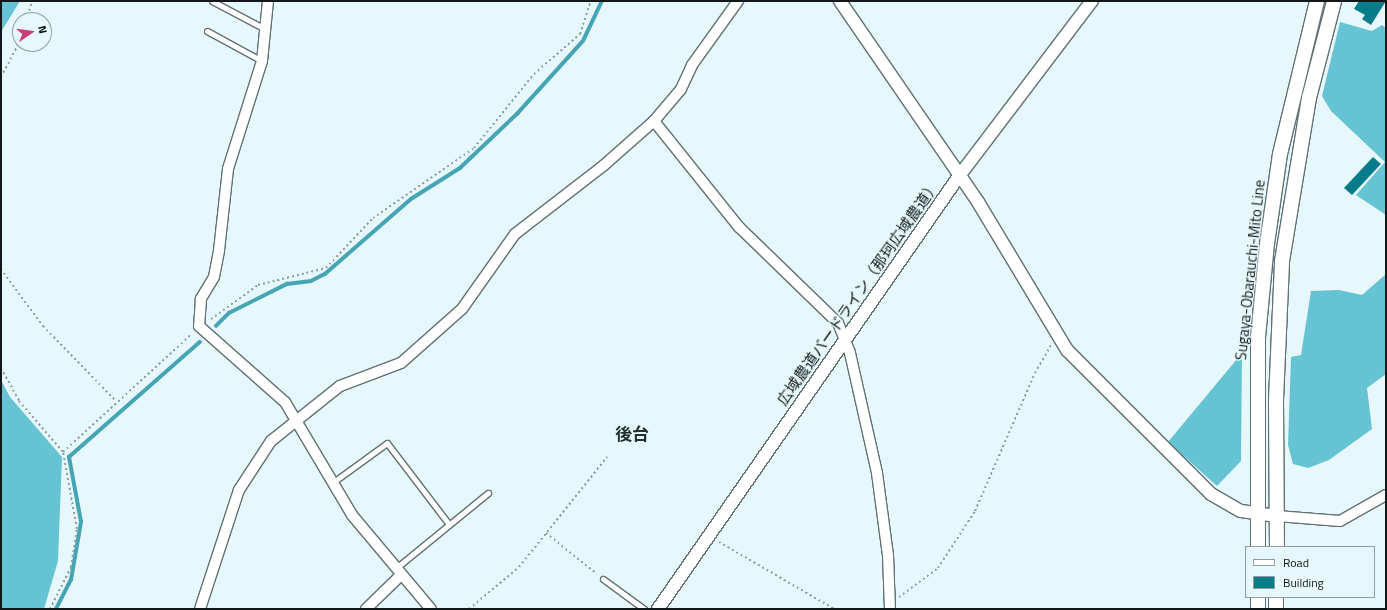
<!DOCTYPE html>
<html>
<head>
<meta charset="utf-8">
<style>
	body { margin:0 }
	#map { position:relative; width:1387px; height:610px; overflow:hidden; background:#e6f8fb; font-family:"Titillium Web","Noto Sans JP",sans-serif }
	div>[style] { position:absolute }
	.forest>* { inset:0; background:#66c3d3 }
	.stream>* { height:3.5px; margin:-1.75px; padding:0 1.75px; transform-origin:1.75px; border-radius:1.75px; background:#46a5b5 }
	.building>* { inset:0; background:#067b8a }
	.path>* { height:2px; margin-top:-1px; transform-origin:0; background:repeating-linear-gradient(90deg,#909d9f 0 2px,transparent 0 5px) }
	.roads { filter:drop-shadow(1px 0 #617173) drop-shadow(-1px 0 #617173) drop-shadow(0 1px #617173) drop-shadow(0 -1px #617173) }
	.service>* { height:5px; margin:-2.5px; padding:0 2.5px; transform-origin:2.5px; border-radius:2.5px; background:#fff }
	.minor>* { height:10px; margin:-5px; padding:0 5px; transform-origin:5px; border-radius:5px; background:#fff }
	.tertiary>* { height:12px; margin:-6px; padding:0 6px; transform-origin:6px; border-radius:6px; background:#fff }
	.secondary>* { height:14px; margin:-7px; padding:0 7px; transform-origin:7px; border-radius:7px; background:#fff }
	span { translate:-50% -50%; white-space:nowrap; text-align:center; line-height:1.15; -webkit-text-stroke:3px #e6f8fb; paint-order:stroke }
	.street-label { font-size:15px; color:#121819 }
	.quarter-label { font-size:17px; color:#212f31; font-weight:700 }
	.frame { position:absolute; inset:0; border:2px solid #121819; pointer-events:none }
	.legend { position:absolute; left:1245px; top:546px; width:130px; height:52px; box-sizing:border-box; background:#e6f8fb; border:1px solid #919ea1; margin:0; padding:5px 7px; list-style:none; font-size:12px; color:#121819 }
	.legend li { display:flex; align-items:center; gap:8px; height:20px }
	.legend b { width:20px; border:1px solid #919ea1 }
	.north { position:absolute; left:12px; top:12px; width:40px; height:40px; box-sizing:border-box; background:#e6f8fb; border:1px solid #919ea1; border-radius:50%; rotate:77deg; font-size:11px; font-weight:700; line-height:16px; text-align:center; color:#121819 }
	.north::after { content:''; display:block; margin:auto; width:14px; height:18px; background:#c93f77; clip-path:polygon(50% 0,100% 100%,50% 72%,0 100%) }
</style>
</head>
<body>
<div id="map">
	<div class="forest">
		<div style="clip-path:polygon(1px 1px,20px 1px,1px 32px)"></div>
		<div style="clip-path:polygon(1340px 22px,1372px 31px,1382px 25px,1386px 28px,1386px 215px,1356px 195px,1385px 162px,1331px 111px,1322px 96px)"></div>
		<div style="clip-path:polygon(1386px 274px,1386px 374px,1367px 388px,1372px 429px,1329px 460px,1308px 468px,1293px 464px,1288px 445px,1291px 357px,1301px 355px,1311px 291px,1339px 290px,1362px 295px)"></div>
		<div style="clip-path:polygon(1242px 353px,1241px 461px,1217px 486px,1168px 442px)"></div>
		<div style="clip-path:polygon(1px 380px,10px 397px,62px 457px,58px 561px,44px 609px,1px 609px)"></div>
	</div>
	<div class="stream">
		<div style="left:216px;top:326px;width:18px;rotate:-45deg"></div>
		<div style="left:229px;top:313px;width:65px;rotate:-26.6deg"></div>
		<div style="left:287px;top:284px;width:24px;rotate:-7deg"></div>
		<div style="left:311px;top:281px;width:16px;rotate:-27deg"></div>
		<div style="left:325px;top:274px;width:114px;rotate:-41.1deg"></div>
		<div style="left:411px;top:199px;width:58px;rotate:-32.3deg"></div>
		<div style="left:460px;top:168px;width:79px;rotate:-43.5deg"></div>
		<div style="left:517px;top:114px;width:98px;rotate:-47.9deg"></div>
		<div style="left:583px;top:41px;width:44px;rotate:-64.6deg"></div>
		<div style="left:56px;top:609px;width:33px;rotate:-63deg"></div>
		<div style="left:71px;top:580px;width:59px;rotate:-80.2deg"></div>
		<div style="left:81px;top:522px;width:66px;rotate:-100.5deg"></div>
		<div style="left:69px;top:457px;width:174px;rotate:-41.3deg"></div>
	</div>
	<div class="building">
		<div style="clip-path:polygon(1359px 1px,1386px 1px,1371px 25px,1362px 19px,1365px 15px,1354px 9px)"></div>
		<div style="clip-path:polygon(1373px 157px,1381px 164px,1352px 195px,1344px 188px)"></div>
	</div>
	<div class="path">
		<div style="left:26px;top:20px;width:20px;rotate:-72deg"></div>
		<div style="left:1px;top:77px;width:41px;rotate:-62.2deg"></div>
		<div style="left:1px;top:269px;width:71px;rotate:53.6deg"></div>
		<div style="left:43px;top:326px;width:103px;rotate:45.8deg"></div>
		<div style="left:211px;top:319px;width:58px;rotate:-35.9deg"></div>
		<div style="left:258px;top:285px;width:70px;rotate:-14deg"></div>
		<div style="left:326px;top:268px;width:69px;rotate:-46.8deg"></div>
		<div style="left:373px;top:218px;width:123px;rotate:-34.7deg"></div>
		<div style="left:474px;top:148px;width:95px;rotate:-51deg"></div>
		<div style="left:534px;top:74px;width:61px;rotate:-41deg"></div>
		<div style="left:580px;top:34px;width:35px;rotate:-72deg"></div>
		<div style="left:1px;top:368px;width:38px;rotate:61deg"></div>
		<div style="left:19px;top:401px;width:67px;rotate:49.2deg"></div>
		<div style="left:546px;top:533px;width:65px;rotate:38.8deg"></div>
		<div style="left:719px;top:542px;width:133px;rotate:30.2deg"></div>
		<div style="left:899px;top:597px;width:49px;rotate:-36.6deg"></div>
		<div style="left:938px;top:568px;width:68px;rotate:-57deg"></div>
		<div style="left:975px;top:511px;width:150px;rotate:-66.5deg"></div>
		<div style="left:1035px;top:373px;width:32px;rotate:-60deg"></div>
		<div style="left:50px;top:609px;width:47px;rotate:-63.4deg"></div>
		<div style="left:71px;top:567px;width:38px;rotate:-81deg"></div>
		<div style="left:77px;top:529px;width:78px;rotate:-100.3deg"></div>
		<div style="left:63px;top:452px;width:175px;rotate:-42.5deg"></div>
		<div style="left:469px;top:609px;width:65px;rotate:-40deg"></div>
		<div style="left:519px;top:567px;width:141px;rotate:-51.3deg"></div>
	</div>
	<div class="roads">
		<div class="service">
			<div style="left:212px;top:1px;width:60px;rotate:27.8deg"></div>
			<div style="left:207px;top:31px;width:63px;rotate:28.6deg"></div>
			<div style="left:332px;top:483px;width:68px;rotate:-36deg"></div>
			<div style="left:387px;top:443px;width:101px;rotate:52.7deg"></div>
			<div style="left:396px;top:568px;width:119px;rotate:-39.2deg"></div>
			<div style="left:603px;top:579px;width:51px;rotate:36.2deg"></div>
		</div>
		<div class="minor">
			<div style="left:268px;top:1px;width:60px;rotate:95.7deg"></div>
			<div style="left:262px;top:61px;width:113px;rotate:107.5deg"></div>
			<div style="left:228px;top:169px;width:82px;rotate:96.3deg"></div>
			<div style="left:219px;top:251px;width:26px;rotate:101deg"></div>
			<div style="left:214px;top:277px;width:26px;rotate:121deg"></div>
			<div style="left:201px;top:299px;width:27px;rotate:94deg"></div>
			<div style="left:199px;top:326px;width:115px;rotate:41.5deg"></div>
			<div style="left:285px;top:402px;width:131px;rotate:59.3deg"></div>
			<div style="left:352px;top:515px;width:123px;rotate:50deg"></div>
			<div style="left:654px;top:121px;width:136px;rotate:51.3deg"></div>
			<div style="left:739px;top:227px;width:138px;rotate:44.1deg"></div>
			<div style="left:838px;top:323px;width:32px;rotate:68deg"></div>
			<div style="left:850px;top:353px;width:123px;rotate:77.3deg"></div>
			<div style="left:877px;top:473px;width:83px;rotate:82.4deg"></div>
			<div style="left:888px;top:555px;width:54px;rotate:87.9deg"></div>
			<div style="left:1277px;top:516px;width:63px;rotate:4.5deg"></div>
			<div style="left:1340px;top:521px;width:53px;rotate:-29.5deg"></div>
			<div style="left:200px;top:609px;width:125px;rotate:-71.9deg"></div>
			<div style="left:239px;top:490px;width:59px;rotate:-56.9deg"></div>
			<div style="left:271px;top:441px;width:88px;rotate:-38.6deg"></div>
			<div style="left:340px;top:386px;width:65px;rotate:-20.7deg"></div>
			<div style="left:401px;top:363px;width:81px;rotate:-41.5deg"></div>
			<div style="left:462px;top:309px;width:92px;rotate:-54.8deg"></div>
			<div style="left:515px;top:234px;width:111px;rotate:-37.7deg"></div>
			<div style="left:603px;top:166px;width:68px;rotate:-41.4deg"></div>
			<div style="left:654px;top:121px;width:42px;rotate:-49.8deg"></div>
			<div style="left:681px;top:89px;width:26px;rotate:-65deg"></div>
			<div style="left:692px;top:65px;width:79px;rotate:-54.3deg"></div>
			<div style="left:366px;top:609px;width:49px;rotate:-44.2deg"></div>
		</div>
		<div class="tertiary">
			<div style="left:840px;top:1px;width:244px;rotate:55.5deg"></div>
			<div style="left:978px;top:202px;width:173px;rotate:59deg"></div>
			<div style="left:1067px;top:350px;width:204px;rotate:45deg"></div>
			<div style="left:1211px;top:494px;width:34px;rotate:30deg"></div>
			<div style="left:1241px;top:511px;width:36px;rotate:8deg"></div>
			<div style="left:658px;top:609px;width:527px;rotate:-55.19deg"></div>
			<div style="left:959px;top:176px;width:220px;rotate:-52.8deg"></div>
		</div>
		<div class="secondary">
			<div style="left:1258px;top:547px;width:210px;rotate:-90deg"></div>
			<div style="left:1258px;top:337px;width:93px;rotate:-84.5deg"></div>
			<div style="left:1267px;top:244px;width:91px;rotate:-81.8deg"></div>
			<div style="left:1280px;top:154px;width:157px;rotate:-76.4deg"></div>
			<div style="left:1277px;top:547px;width:147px;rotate:-90.4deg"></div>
			<div style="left:1276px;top:400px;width:139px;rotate:-87.5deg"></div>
			<div style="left:1282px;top:261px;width:165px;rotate:-80.6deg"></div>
			<div style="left:1309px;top:98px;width:100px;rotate:-75.5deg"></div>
			<div style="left:1258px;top:597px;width:12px;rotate:90deg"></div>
			<div style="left:1276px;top:609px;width:12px;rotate:-90deg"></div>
		</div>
	</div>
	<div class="street-label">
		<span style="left:1250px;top:270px;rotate:-84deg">Sugaya-Obarauchi-Mito Line</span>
		<span style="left:858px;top:293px;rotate:-55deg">広域農道バードライン（那珂広域農道）</span>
	</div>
	<div class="quarter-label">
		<span style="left:632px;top:435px">後台</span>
	</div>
	<div class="frame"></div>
	<ul class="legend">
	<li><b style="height:5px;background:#fff"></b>Road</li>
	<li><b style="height:11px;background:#067b8a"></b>Building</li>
	</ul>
	<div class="north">N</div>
</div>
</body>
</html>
